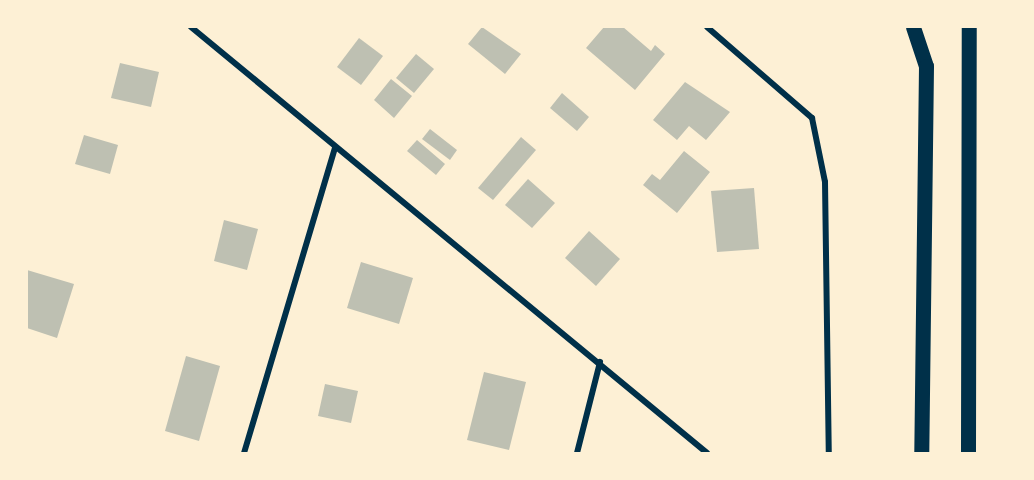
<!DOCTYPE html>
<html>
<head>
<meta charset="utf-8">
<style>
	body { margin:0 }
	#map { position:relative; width:1034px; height:480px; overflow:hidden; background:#fdf0d5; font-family:"Work Sans",sans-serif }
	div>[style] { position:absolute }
	.building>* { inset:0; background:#bec0b2 }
	.minor>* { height:6px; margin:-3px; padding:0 3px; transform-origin:3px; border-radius:3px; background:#003049 }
	.primary>* { height:15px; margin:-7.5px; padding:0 7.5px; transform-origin:7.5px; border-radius:7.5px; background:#003049 }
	span { translate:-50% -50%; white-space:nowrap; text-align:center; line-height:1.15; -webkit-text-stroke:6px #fdf0d5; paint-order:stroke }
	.frame { position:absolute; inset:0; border:28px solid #fdf0d5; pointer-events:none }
</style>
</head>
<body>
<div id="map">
	<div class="building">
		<div style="clip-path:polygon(482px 27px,521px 54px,505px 74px,468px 44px)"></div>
		<div style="clip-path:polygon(604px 27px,623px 27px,651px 51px,655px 45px,665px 54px,635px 90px,586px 48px)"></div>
		<div style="clip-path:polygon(359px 38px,383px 56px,361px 85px,337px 67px)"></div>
		<div style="clip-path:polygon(416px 54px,434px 69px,414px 93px,396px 78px)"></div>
		<div style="clip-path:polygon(120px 63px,159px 72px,151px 107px,111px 98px)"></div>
		<div style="clip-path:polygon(391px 79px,412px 96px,394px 118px,374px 100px)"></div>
		<div style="clip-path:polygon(685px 82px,730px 112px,706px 140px,689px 126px,677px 140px,653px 120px)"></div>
		<div style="clip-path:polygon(562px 93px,589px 117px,577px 131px,550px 108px)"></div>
		<div style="clip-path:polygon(430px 129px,457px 150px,450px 160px,422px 139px)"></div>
		<div style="clip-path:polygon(84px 135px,118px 145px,110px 174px,75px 164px)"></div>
		<div style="clip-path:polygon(521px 137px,536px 150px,493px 200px,478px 188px)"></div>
		<div style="clip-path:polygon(417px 140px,445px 164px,436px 175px,407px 151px)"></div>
		<div style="clip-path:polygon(684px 151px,710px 172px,677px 213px,643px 185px,652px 174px,660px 180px)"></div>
		<div style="clip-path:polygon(528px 179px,555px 203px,532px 228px,505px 205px)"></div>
		<div style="clip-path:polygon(754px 188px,759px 249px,717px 252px,711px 191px)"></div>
		<div style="clip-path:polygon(224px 220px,258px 229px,247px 270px,214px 261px)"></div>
		<div style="clip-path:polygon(589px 231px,620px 259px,596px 286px,565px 258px)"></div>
		<div style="clip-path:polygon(361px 262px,413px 278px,399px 324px,347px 308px)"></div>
		<div style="clip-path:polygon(27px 270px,74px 284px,57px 338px,27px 328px)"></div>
		<div style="clip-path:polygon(186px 356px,220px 366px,199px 441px,165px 431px)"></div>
		<div style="clip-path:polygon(484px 372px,526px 382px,509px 450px,467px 440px)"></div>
		<div style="clip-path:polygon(325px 384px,358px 391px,351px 423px,318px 416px)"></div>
	</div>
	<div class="minor">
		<div style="left:191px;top:27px;width:669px;rotate:39.54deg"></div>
		<div style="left:707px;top:27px;width:139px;rotate:40.9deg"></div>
		<div style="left:812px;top:118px;width:65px;rotate:78.5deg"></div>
		<div style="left:825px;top:182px;width:271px;rotate:89.2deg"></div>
		<div style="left:244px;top:453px;width:319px;rotate:-73.4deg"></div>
		<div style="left:577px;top:453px;width:94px;rotate:-75.8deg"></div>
	</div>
	<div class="primary">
		<div style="left:913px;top:27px;width:41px;rotate:71.6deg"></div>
		<div style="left:926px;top:66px;width:387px;rotate:90.7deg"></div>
		<div style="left:968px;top:453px;width:426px;rotate:-89.9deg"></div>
	</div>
	<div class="frame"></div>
</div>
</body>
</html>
